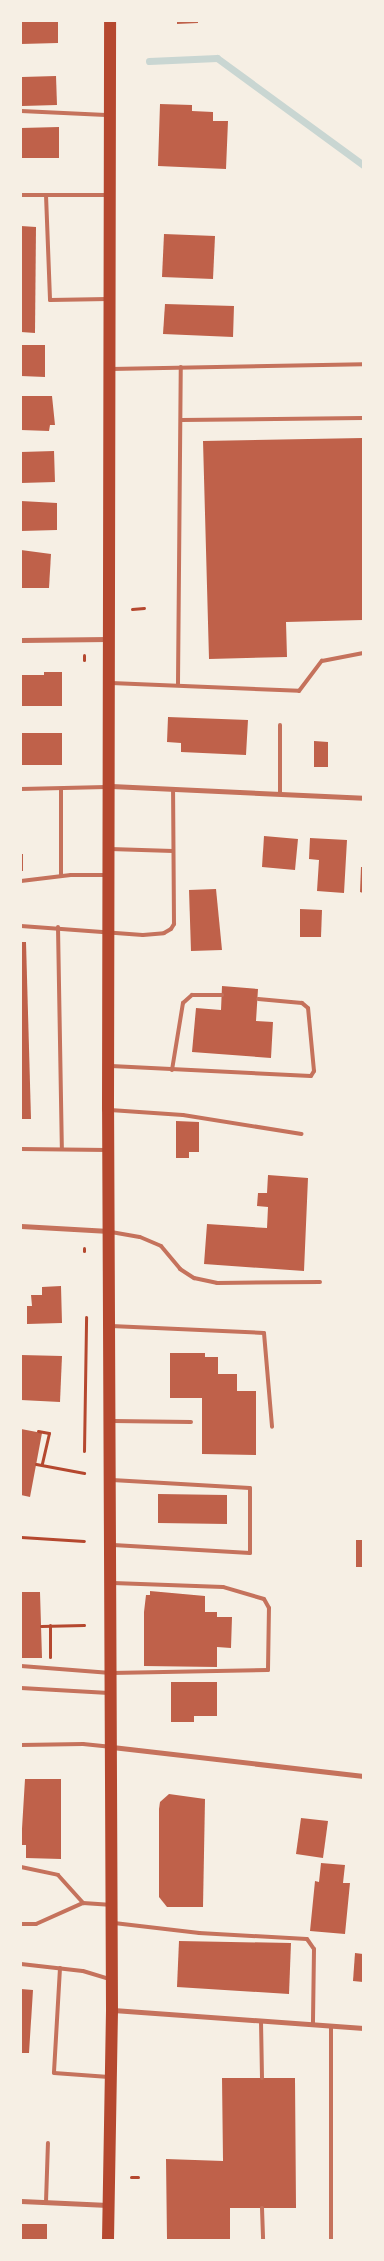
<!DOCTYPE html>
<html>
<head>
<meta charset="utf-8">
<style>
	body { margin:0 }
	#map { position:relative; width:384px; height:2261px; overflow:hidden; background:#f6efe4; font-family:"Space Grotesk",sans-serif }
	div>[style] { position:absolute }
	.stream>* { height:7px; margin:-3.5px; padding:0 3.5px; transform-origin:3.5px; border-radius:3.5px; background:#c9d6d2 }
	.building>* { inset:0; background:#bf614a }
	.path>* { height:3px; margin:-1.5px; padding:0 1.5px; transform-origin:1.5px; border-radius:1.5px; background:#b5482f }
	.service>* { height:4px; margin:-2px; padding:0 2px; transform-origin:2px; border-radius:2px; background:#c5725c }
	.minor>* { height:5px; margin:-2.5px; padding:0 2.5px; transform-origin:2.5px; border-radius:2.5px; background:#c5725c }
	.primary>* { height:12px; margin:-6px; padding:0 6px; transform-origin:6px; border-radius:6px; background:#b5482f }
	span { translate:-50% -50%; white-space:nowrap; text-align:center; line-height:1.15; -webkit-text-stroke:4px #f6efe4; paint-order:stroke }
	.frame { position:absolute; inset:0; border:22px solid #f6efe4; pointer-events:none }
</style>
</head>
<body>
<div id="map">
	<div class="stream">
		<div style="left:149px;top:61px;width:68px;rotate:-2.5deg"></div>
		<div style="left:217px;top:58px;width:181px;rotate:36.2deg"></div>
	</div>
	<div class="building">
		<div style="clip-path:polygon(21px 21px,58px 21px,58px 43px,21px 44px)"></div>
		<div style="clip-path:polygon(177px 21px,198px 21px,198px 23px,177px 24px)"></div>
		<div style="clip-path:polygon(56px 76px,57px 105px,22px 106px,22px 77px)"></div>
		<div style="clip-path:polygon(160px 104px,192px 105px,192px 111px,213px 112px,213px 121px,228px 121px,226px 169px,158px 166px)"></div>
		<div style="clip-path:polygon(59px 127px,59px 158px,21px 158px,21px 128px)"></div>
		<div style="clip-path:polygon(21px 226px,36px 227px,35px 333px,21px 332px)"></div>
		<div style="clip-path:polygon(164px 234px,215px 236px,213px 279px,162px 277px)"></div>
		<div style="clip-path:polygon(165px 304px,234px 306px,233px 337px,163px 334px)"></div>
		<div style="clip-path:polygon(21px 345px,45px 345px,45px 377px,21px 376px)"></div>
		<div style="clip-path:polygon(21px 396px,52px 396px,55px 425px,50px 425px,49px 431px,21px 430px)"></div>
		<div style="clip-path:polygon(363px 438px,363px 620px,286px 622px,287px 657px,209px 659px,203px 441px)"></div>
		<div style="clip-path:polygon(54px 451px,55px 482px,21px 483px,21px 452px)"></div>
		<div style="clip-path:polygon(21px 501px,57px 503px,57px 530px,21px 531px)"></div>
		<div style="clip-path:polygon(21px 550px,51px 554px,49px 588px,21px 588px)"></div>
		<div style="clip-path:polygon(44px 672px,62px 672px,62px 706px,21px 706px,21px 675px,44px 675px)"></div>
		<div style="clip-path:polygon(168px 717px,248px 720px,246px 755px,181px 752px,181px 743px,167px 742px)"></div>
		<div style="clip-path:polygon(21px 733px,62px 733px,62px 765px,21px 765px)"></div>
		<div style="clip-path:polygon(314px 741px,328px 742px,328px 767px,314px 767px)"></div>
		<div style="clip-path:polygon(264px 836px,298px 839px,295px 870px,262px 867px)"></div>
		<div style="clip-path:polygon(310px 838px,347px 840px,344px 893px,317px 891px,319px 860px,309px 859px)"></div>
		<div style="clip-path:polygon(21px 854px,23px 854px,23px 871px,21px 871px)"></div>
		<div style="clip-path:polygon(361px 867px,363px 867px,363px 893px,360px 892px)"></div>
		<div style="clip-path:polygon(216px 889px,222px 950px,191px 951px,189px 890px)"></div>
		<div style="clip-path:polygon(300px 909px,322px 910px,321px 937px,300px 937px)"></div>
		<div style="clip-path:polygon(21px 942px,26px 942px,31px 1119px,21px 1119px)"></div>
		<div style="clip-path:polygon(222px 986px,258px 989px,256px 1021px,273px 1022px,271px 1058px,192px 1052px,196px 1008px,221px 1010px)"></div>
		<div style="clip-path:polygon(176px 1121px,199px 1122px,199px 1152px,189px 1152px,189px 1158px,176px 1158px)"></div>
		<div style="clip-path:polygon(268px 1175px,308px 1178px,304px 1271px,204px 1264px,207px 1224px,267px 1228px,268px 1207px,257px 1206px,258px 1193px,267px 1193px)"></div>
		<div style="clip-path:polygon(61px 1286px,62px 1323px,27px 1324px,27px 1306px,32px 1306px,31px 1295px,42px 1295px,42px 1287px)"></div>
		<div style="clip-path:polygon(170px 1353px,205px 1353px,205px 1357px,218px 1357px,218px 1374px,237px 1374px,237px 1391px,256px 1391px,256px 1455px,202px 1454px,202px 1398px,170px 1398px)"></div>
		<div style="clip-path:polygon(21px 1355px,62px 1356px,60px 1402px,21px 1400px)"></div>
		<div style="clip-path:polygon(21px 1429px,42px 1433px,30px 1497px,21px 1495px)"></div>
		<div style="clip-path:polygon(158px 1494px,227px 1495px,227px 1524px,158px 1523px)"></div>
		<div style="clip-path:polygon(356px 1540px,363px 1540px,363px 1567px,356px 1567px)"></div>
		<div style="clip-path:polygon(150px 1591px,205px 1596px,205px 1612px,217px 1612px,217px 1617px,232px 1617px,231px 1648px,217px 1647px,217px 1667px,144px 1666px,144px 1612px,146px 1595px,150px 1595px)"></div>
		<div style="clip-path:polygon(21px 1592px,40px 1592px,42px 1658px,21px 1658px)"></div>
		<div style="clip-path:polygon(171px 1682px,217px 1682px,217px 1716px,194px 1716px,194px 1722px,171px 1722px)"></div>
		<div style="clip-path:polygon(25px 1779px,61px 1779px,61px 1859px,26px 1858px,26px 1845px,21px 1845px)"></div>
		<div style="clip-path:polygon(169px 1794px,205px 1799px,203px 1907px,167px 1907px,159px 1897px,159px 1809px,160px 1802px)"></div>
		<div style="clip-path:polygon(301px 1818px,328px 1821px,323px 1858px,296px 1854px)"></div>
		<div style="clip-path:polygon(321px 1863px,345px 1865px,343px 1883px,350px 1883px,345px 1934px,310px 1931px,315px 1881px,319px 1882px)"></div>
		<div style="clip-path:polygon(179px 1941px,291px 1943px,289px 1994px,177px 1987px)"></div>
		<div style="clip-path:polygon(355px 1953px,363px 1954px,363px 1982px,353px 1981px)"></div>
		<div style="clip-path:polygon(21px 1989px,33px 1990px,29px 2053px,21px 2053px)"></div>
		<div style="clip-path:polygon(222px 2078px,295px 2078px,296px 2208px,230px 2208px,230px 2240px,167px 2240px,166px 2159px,223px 2161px)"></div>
		<div style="clip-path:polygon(21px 2224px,47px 2224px,47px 2240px,21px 2240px)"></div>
	</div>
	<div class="path">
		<div style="left:132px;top:609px;width:12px;rotate:-5deg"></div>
		<div style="left:84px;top:655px;width:5px;rotate:90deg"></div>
		<div style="left:84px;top:1251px;width:3px;rotate:-90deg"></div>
		<div style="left:38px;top:1431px;width:11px;rotate:10deg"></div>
		<div style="left:49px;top:1433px;width:32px;rotate:103deg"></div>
		<div style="left:84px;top:1451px;width:134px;rotate:-89.1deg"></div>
		<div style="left:36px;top:1464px;width:49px;rotate:10.6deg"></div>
		<div style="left:21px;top:1537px;width:63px;rotate:3.6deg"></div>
		<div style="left:41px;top:1626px;width:43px;rotate:-1.3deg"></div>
		<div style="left:50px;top:1657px;width:32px;rotate:-90deg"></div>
		<div style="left:131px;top:2177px;width:7px"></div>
	</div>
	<div class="service">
		<div style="left:21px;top:111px;width:85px;rotate:2.7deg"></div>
		<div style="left:21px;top:195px;width:87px"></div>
		<div style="left:46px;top:195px;width:105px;rotate:87.8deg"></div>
		<div style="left:50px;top:300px;width:58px;rotate:-1deg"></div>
		<div style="left:111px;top:369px;width:252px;rotate:-1.1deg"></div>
		<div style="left:181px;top:420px;width:182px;rotate:-0.6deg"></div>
		<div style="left:111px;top:683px;width:188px;rotate:2.4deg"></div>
		<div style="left:299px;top:691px;width:38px;rotate:-53deg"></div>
		<div style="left:322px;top:661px;width:42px;rotate:-11deg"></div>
		<div style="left:178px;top:684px;width:317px;rotate:-89.5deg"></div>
		<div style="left:21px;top:789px;width:85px;rotate:-1.3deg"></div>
		<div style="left:61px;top:789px;width:87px;rotate:90deg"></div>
		<div style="left:280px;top:793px;width:68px;rotate:-90deg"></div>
		<div style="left:110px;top:849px;width:63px;rotate:1.8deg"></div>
		<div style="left:21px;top:881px;width:50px;rotate:-6.8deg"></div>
		<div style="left:71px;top:875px;width:35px"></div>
		<div style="left:21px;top:926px;width:122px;rotate:4.2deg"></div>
		<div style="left:143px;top:935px;width:21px;rotate:-5deg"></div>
		<div style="left:164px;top:933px;width:8px;rotate:-30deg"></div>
		<div style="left:171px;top:929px;width:6px;rotate:-59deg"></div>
		<div style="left:174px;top:924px;width:135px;rotate:-90.4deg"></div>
		<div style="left:58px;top:927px;width:222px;rotate:89deg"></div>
		<div style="left:111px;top:1066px;width:200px;rotate:2.9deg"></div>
		<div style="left:311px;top:1076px;width:6px;rotate:-59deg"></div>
		<div style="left:314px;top:1071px;width:63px;rotate:-95.4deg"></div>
		<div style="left:308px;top:1008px;width:8px;rotate:-140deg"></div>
		<div style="left:302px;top:1003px;width:44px;rotate:-174.8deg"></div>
		<div style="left:172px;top:1070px;width:68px;rotate:-80.7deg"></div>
		<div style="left:183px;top:1003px;width:12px;rotate:-42deg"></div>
		<div style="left:192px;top:995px;width:30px"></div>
		<div style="left:110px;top:1110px;width:73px;rotate:3.9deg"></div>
		<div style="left:183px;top:1115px;width:120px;rotate:9.1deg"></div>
		<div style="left:21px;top:1149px;width:86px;rotate:0.7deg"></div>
		<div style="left:111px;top:1232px;width:29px;rotate:10deg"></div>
		<div style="left:140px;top:1237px;width:23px;rotate:23deg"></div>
		<div style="left:161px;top:1246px;width:30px;rotate:50deg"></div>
		<div style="left:180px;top:1269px;width:17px;rotate:33deg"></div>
		<div style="left:194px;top:1278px;width:24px;rotate:12deg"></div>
		<div style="left:217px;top:1283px;width:103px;rotate:-0.6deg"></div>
		<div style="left:111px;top:1326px;width:153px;rotate:2.6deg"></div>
		<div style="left:264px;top:1333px;width:94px;rotate:85.1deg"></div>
		<div style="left:113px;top:1421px;width:78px;rotate:0.7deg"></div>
		<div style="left:112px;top:1480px;width:138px;rotate:3.3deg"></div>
		<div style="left:250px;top:1488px;width:65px;rotate:90deg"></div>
		<div style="left:250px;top:1553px;width:137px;rotate:-176.7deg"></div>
		<div style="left:21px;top:1666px;width:90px;rotate:4.4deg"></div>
		<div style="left:111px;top:1673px;width:157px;rotate:-1.1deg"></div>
		<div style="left:268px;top:1670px;width:62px;rotate:-89.1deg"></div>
		<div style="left:269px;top:1608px;width:10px;rotate:-119deg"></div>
		<div style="left:264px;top:1599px;width:43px;rotate:-163.7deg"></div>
		<div style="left:223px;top:1587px;width:110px;rotate:-177.9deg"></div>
		<div style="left:21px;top:1688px;width:88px;rotate:3.3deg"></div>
		<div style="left:21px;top:1745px;width:62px;rotate:-0.9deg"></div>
		<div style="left:83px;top:1744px;width:27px;rotate:6deg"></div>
		<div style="left:21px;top:1867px;width:38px;rotate:12deg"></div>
		<div style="left:58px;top:1875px;width:38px;rotate:48deg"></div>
		<div style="left:114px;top:1923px;width:86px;rotate:6.7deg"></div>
		<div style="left:199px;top:1933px;width:108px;rotate:3.2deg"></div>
		<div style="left:307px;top:1939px;width:12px;rotate:55deg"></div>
		<div style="left:314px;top:1949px;width:76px;rotate:90.8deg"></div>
		<div style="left:21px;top:1924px;width:15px"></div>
		<div style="left:36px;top:1924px;width:51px;rotate:-24.1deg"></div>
		<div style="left:83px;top:1903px;width:26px;rotate:4deg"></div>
		<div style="left:21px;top:1964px;width:62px;rotate:6.4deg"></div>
		<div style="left:83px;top:1971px;width:28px;rotate:17deg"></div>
		<div style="left:60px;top:1968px;width:105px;rotate:93.3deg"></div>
		<div style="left:54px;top:2073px;width:55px;rotate:4.2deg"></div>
		<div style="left:261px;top:2021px;width:57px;rotate:89deg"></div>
		<div style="left:46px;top:2202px;width:59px;rotate:-88.1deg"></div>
		<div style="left:262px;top:2208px;width:32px;rotate:88deg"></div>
		<div style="left:331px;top:2240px;width:214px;rotate:-90deg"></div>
	</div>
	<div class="minor">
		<div style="left:21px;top:640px;width:87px;rotate:-0.7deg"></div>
		<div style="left:111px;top:786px;width:252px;rotate:2.7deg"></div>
		<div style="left:21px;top:1226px;width:88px;rotate:3.3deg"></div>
		<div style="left:112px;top:1747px;width:253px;rotate:6.6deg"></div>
		<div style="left:113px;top:2010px;width:251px;rotate:4.1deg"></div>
		<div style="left:21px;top:2201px;width:87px;rotate:2.6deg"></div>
	</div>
	<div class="primary">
		<div style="left:108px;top:2240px;width:230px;rotate:-89deg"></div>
		<div style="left:112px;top:2010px;width:901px;rotate:-90.25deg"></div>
		<div style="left:108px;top:1109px;width:1088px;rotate:-89.89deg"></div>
	</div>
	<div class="frame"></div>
</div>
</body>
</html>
